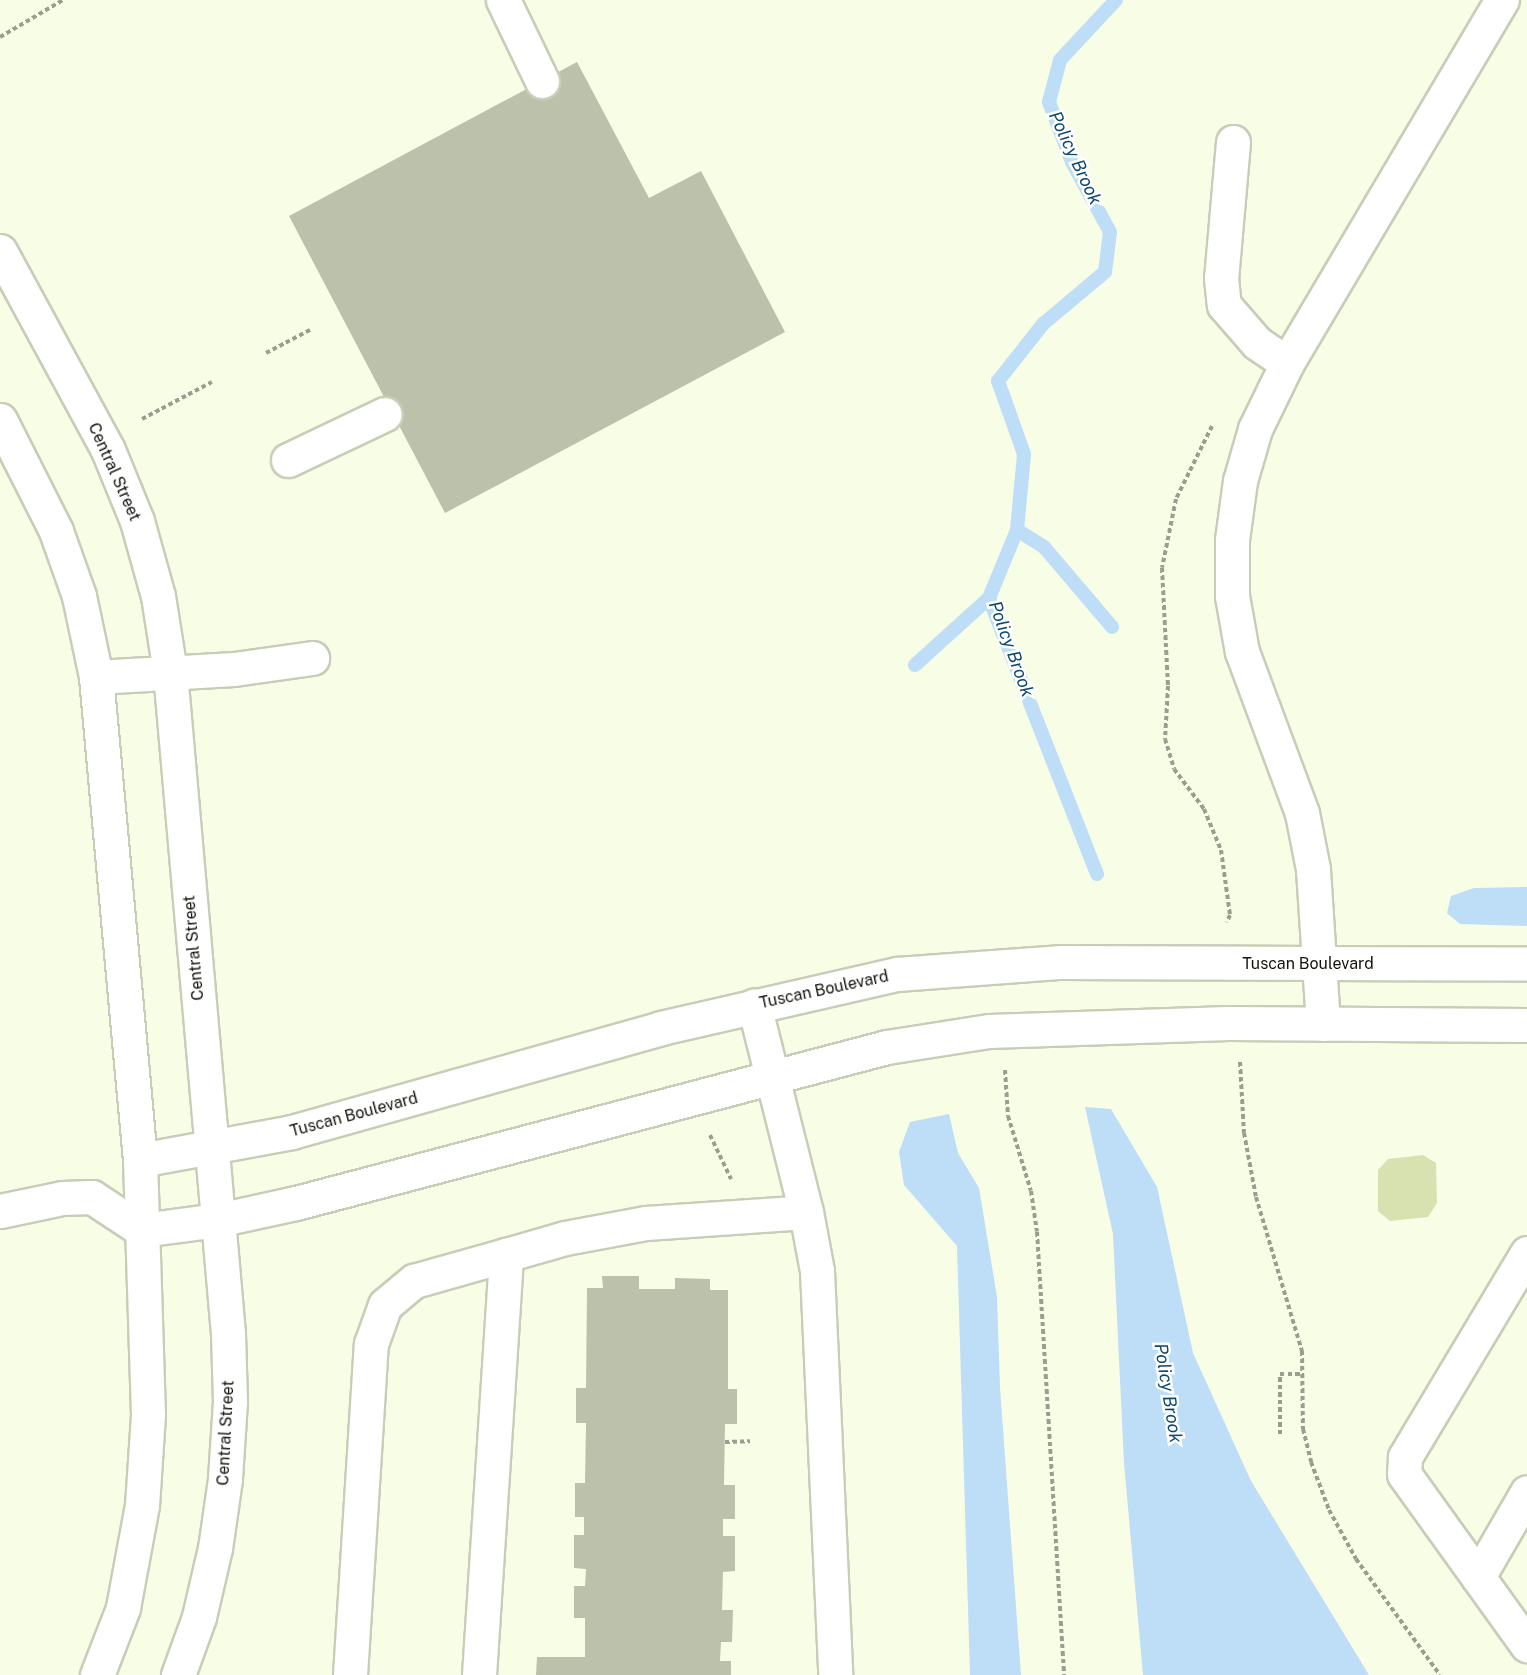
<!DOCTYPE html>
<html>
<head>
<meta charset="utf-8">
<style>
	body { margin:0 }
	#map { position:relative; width:1527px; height:1675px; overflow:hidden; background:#f8fde6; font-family:"Public Sans",sans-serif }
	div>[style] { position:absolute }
	.green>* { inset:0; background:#d7e2b0 }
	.water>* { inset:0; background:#beddf7 }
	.stream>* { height:14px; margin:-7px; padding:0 7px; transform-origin:7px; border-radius:7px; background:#beddf7 }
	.building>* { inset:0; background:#bcc1ab }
	.path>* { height:4px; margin-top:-2px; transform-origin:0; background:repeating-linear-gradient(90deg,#9b9e8e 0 4.5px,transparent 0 7.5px) }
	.roads { filter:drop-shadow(2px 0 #c8cdb7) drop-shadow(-2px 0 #c8cdb7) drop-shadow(0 2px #c8cdb7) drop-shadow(0 -2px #c8cdb7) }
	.minor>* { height:33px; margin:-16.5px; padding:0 16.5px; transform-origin:16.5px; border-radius:16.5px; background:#fff }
	.major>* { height:33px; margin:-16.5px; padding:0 16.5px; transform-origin:16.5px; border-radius:16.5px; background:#fff }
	span { translate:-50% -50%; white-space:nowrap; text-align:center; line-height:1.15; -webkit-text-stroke:5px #fff; paint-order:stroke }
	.street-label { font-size:16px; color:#12130c }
	.water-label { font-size:18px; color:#0c4770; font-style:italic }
</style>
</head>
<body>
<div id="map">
	<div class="green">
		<div style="clip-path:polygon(1423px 1155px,1436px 1163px,1437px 1203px,1428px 1217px,1390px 1221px,1378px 1211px,1378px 1170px,1388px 1159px)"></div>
	</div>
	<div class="water">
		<div style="clip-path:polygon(1527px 887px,1527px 926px,1460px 924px,1447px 913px,1451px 896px,1474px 888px)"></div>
		<div style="clip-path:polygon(1085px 1107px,1111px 1109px,1157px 1187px,1193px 1353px,1251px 1481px,1369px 1675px,1143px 1675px,1124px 1463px,1113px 1234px)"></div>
		<div style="clip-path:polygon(949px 1114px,958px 1153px,979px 1188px,997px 1297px,1000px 1388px,1021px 1675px,970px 1675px,957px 1246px,904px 1185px,899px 1152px,910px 1122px)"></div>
	</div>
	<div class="stream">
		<div style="left:1017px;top:530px;width:32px;rotate:32deg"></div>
		<div style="left:1044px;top:547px;width:105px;rotate:49.6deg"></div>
		<div style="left:915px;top:665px;width:100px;rotate:-42.2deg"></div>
		<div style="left:1097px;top:874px;width:296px;rotate:-111.4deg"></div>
		<div style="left:989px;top:598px;width:74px;rotate:-67.6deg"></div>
		<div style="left:1017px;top:530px;width:76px;rotate:-84.7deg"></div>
		<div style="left:1024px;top:454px;width:77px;rotate:-109.6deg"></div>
		<div style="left:998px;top:381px;width:73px;rotate:-51.7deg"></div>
		<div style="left:1043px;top:324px;width:81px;rotate:-40deg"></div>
		<div style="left:1105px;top:272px;width:40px;rotate:-82.9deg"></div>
		<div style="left:1110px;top:232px;width:80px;rotate:-118.5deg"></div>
		<div style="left:1072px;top:162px;width:64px;rotate:-111deg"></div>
		<div style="left:1049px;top:102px;width:43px;rotate:-75.3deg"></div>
		<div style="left:1060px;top:60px;width:82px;rotate:-47deg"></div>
	</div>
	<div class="building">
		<div style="clip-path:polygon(577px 62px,649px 198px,701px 171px,785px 332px,445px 513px,289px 216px)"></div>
		<div style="clip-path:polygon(602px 1276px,639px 1276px,639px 1289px,675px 1289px,675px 1278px,710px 1279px,710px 1290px,728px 1290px,728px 1389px,737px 1389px,737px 1424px,725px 1424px,724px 1485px,735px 1485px,735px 1519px,723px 1519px,723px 1536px,735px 1536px,735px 1571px,723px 1572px,722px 1610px,733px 1610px,732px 1642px,721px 1642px,720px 1661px,731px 1661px,731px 1675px,536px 1675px,537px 1657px,585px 1657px,585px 1618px,574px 1618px,574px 1586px,585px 1586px,586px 1569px,574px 1568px,574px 1535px,584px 1535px,584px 1517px,575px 1517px,575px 1483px,585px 1483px,586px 1423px,576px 1423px,576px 1388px,586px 1388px,587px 1288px,603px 1288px)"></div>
	</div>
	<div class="path">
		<div style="left:0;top:37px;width:73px;rotate:-30.4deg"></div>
		<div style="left:266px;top:353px;width:50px;rotate:-27.6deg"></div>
		<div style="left:142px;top:419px;width:79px;rotate:-27.9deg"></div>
		<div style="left:1212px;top:426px;width:81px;rotate:116.3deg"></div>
		<div style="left:1176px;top:499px;width:70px;rotate:101.5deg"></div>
		<div style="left:1162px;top:568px;width:118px;rotate:87.1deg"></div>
		<div style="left:1168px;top:686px;width:53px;rotate:93.2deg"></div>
		<div style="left:1165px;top:739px;width:31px;rotate:73deg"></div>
		<div style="left:1174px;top:769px;width:50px;rotate:53.1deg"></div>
		<div style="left:1204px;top:809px;width:44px;rotate:67.5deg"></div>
		<div style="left:1221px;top:850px;width:66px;rotate:82.1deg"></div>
		<div style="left:1230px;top:915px;width:8px;rotate:113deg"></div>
		<div style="left:1240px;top:1062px;width:71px;rotate:86.8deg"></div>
		<div style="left:1244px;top:1133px;width:65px;rotate:79.4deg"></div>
		<div style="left:1256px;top:1197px;width:161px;rotate:73.4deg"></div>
		<div style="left:1302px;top:1351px;width:78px;rotate:89.3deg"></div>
		<div style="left:1303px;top:1429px;width:34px;rotate:76deg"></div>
		<div style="left:1311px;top:1462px;width:51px;rotate:69.4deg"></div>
		<div style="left:1329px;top:1510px;width:56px;rotate:61.1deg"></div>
		<div style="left:1356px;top:1559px;width:143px;rotate:54.1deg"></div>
		<div style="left:1005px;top:1070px;width:46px;rotate:86.3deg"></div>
		<div style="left:1008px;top:1116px;width:78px;rotate:73deg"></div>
		<div style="left:1031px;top:1191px;width:41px;rotate:81.7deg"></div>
		<div style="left:1037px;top:1232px;width:444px;rotate:86.5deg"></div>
		<div style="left:710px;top:1135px;width:49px;rotate:64.5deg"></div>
		<div style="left:1280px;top:1434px;width:60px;rotate:-90deg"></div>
		<div style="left:1280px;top:1374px;width:23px"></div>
		<div style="left:725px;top:1442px;width:25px;rotate:-2deg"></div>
	</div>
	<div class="roads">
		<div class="minor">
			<div style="left:503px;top:0;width:90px;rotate:64.3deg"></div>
			<div style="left:1233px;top:142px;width:137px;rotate:95deg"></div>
			<div style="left:1221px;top:278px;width:27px;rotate:84deg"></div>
			<div style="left:1224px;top:305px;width:50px;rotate:49deg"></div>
			<div style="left:1257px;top:343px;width:36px;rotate:34deg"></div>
			<div style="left:0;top:251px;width:226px;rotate:61.5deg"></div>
			<div style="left:108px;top:450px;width:77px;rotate:67.8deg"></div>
			<div style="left:137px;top:521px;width:78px;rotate:74.4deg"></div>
			<div style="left:158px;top:596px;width:77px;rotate:81deg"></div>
			<div style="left:170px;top:672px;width:665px;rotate:84.99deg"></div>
			<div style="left:228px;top:1334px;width:67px;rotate:88.3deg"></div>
			<div style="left:230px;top:1401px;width:78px;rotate:93.7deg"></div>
			<div style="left:225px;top:1479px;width:70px;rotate:98.2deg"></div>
			<div style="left:215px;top:1548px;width:71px;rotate:103.1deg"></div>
			<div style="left:199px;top:1617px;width:62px;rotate:109.9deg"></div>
			<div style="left:0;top:420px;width:124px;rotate:63.2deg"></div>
			<div style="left:56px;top:531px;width:69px;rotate:70.5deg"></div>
			<div style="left:79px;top:596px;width:83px;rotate:78.1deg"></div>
			<div style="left:96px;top:677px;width:485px;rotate:84.8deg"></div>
			<div style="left:140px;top:1160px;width:255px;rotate:88.2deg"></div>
			<div style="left:148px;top:1415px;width:90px;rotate:93.8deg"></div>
			<div style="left:142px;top:1505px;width:105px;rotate:100.5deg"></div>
			<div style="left:123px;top:1608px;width:72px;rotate:111.2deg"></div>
			<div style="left:288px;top:460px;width:107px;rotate:-25.4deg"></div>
			<div style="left:96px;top:677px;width:138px;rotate:-3.3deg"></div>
			<div style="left:234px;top:669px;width:79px;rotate:-8deg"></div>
			<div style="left:1323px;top:1024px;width:155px;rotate:-93.7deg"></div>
			<div style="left:1313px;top:869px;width:57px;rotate:-101.1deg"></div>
			<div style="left:1302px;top:813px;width:172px;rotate:-110.4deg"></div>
			<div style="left:1242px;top:652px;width:57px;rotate:-100.1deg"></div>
			<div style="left:1232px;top:596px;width:56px;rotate:-90deg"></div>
			<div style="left:1232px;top:540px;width:60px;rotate:-82.3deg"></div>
			<div style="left:1240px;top:481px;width:54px;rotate:-73.9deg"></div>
			<div style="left:1255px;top:429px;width:73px;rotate:-64.1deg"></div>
			<div style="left:1287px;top:363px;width:422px;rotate:-59.4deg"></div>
			<div style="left:0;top:1211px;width:63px;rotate:-11.8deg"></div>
			<div style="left:62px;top:1198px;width:30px;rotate:-2deg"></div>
			<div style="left:92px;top:1197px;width:60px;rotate:33.4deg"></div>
			<div style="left:806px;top:1212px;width:60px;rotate:79.4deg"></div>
			<div style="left:817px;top:1271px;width:404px;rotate:87.4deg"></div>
			<div style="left:1527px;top:1253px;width:238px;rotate:120.9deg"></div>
			<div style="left:1405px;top:1457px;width:17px;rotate:93deg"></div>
			<div style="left:1404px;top:1474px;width:211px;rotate:54.3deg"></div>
			<div style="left:1478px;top:1577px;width:98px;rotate:-60deg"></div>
			<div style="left:350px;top:1675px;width:332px;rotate:-86.4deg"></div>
			<div style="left:371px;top:1344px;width:41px;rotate:-70.3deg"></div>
			<div style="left:385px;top:1305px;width:38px;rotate:-40deg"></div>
			<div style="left:414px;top:1281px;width:96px;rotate:-15.8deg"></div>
			<div style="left:479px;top:1675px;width:421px;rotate:-86.3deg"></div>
			<div style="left:506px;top:1255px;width:61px;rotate:-16.1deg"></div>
			<div style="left:565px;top:1238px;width:82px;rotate:-10.5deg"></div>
			<div style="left:646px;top:1223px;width:160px;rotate:-3.9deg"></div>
			<div style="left:806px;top:1212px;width:213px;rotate:-104.1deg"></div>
		</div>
		<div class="major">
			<div style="left:140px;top:1160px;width:155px;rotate:-10.4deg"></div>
			<div style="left:292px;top:1132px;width:383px;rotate:-15.7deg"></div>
			<div style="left:661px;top:1028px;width:242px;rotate:-12.9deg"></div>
			<div style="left:897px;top:974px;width:165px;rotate:-4.2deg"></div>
			<div style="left:1062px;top:962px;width:465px;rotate:0.2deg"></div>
			<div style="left:142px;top:1230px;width:77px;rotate:-7.5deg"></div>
			<div style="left:218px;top:1220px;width:80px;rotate:-12.3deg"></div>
			<div style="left:296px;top:1203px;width:611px;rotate:-14.79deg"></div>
			<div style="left:887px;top:1047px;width:103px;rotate:-8.9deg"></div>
			<div style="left:989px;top:1031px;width:239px;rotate:-1.9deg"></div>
			<div style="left:1228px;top:1023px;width:299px;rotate:0.4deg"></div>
		</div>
	</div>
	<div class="street-label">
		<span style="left:114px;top:472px;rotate:66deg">Central Street</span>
		<span style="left:194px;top:948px;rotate:-95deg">Central Street</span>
		<span style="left:1308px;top:964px">Tuscan Boulevard</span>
		<span style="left:824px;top:990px;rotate:-12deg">Tuscan Boulevard</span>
		<span style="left:354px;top:1115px;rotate:-15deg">Tuscan Boulevard</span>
		<span style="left:226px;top:1433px;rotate:-87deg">Central Street</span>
	</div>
	<div class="water-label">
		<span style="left:1075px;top:158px;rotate:65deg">Policy Brook</span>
		<span style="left:1011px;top:649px;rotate:70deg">Policy Brook</span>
		<span style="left:1168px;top:1393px;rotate:81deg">Policy Brook</span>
	</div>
</div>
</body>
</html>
